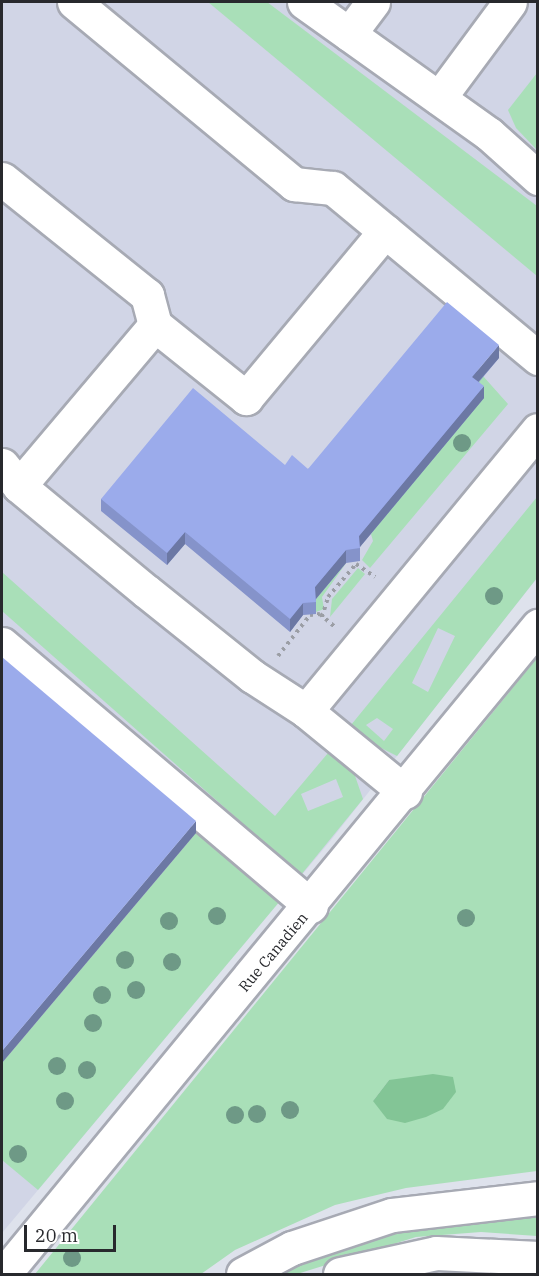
<!DOCTYPE html>
<html>
<head>
<meta charset="utf-8">
<style>
	body { margin:0 }
	#map { position:relative; width:539px; height:1276px; overflow:hidden; background:#dee2ec; font-family:"IBM Plex Serif",serif }
	div>[style] { position:absolute }
	.built>* { inset:0; background:#d1d5e6 }
	.green>* { inset:0; background:#a9dfb8 }
	.forest>* { inset:0; background:#83c596 }
	.path>* { height:4px; margin-top:-2px; transform-origin:0; background:repeating-linear-gradient(90deg,#9b9ea5 0 3px,transparent 0 7.5px) }
	.roads { filter:drop-shadow(2px 0 #a7aab4) drop-shadow(-2px 0 #a7aab4) drop-shadow(0 2px #a7aab4) drop-shadow(0 -2px #a7aab4) }
	.minor>* { height:33px; margin:-16.5px; padding:0 16.5px; transform-origin:16.5px; border-radius:16.5px; background:#fff }
	.highway>* { height:33px; margin:-16.5px; padding:0 16.5px; transform-origin:16.5px; border-radius:16.5px; background:#fff }
	.trees>* { width:18px; height:18px; margin:-9px; border-radius:50%; background:#6e9986 }
	.wall>* { inset:0; background:#8593ca }
	.shaded-wall>* { inset:0; background:#6c78a4 }
	.building>* { inset:0; background:#9babeb }
	span { translate:-50% -50%; white-space:nowrap; text-align:center; line-height:1.15; -webkit-text-stroke:5px #fff; paint-order:stroke }
	.street-label { font-size:15px; color:#28292d }
	.frame { position:absolute; inset:0; border:3px solid #28292d; pointer-events:none }
	.scale { position:absolute; left:24px; top:1225px; width:92px; height:27px; box-sizing:border-box; border:3px solid #28292d; border-top:0; padding-left:8px; font-size:18px; line-height:21px; white-space:nowrap; color:#28292d; -webkit-text-stroke:4px #fff; paint-order:stroke }
</style>
</head>
<body>
<div id="map">
	<div class="built">
		<div style="clip-path:polygon(2px 2px,537px 2px,537px 578px,331px 840px,2px 1233px)"></div>
	</div>
	<div class="green">
		<div style="clip-path:polygon(208px 2px,267px 2px,537px 206px,537px 276px)"></div>
		<div style="clip-path:polygon(537px 73px,537px 150px,516px 128px,508px 110px)"></div>
		<div style="clip-path:polygon(483px 376px,508px 404px,370px 568px,362px 560px,373px 541px,371px 534px)"></div>
		<div style="clip-path:polygon(evenodd,537px 497px,537px 578px,397px 756px,361px 738px,351px 725px,537px 497px,438px 628px,455px 636px,428px 692px,412px 683px,438px 628px,537px 497px,377px 718px,393px 729px,384px 741px,366px 725px,377px 718px)"></div>
		<div style="clip-path:polygon(347px 562px,322px 597px,324px 609px,316px 612px,315px 600px)"></div>
		<div style="clip-path:polygon(358px 568px,365px 574px,330px 617px,332px 599px)"></div>
		<div style="clip-path:polygon(evenodd,2px 572px,275px 816px,328px 753px,353px 770px,363px 799px,301px 875px,2px 611px,2px 572px,336px 779px,343px 797px,308px 811px,301px 794px,336px 779px)"></div>
		<div style="clip-path:polygon(evenodd,537px 658px,537px 1171px,406px 1188px,335px 1205px,235px 1250px,201px 1274px,35px 1274px,537px 658px,389px 1080px,413px 1080px,373px 1101px,389px 1080px)"></div>
		<div style="clip-path:polygon(196px 833px,280px 901px,38px 1190px,2px 1160px,2px 1063px)"></div>
		<div style="clip-path:polygon(537px 1213px,537px 1236px,481px 1232px,416px 1237px,297px 1274px,271px 1274px,395px 1228px)"></div>
	</div>
	<div class="forest">
		<div style="clip-path:polygon(433px 1074px,453px 1077px,456px 1092px,443px 1109px,426px 1117px,405px 1123px,387px 1119px,373px 1101px,389px 1080px)"></div>
	</div>
	<div class="path">
		<div style="left:322px;top:617px;width:21px;rotate:-73deg"></div>
		<div style="left:328px;top:597px;width:43px;rotate:-49.7deg"></div>
		<div style="left:356px;top:564px;width:23px;rotate:34deg"></div>
		<div style="left:278px;top:656px;width:52px;rotate:-52deg"></div>
		<div style="left:310px;top:615px;width:10px;rotate:-6deg"></div>
		<div style="left:320px;top:614px;width:20px;rotate:41deg"></div>
	</div>
	<div class="roads">
		<div class="minor">
			<div style="left:74px;top:2px;width:286px;rotate:39.6deg"></div>
			<div style="left:294px;top:184px;width:39px;rotate:6deg"></div>
			<div style="left:333px;top:188px;width:67px;rotate:39.6deg"></div>
			<div style="left:304px;top:2px;width:227px;rotate:35.5deg"></div>
			<div style="left:489px;top:134px;width:66px;rotate:41.9deg"></div>
			<div style="left:349px;top:34px;width:40px;rotate:-53deg"></div>
			<div style="left:439px;top:98px;width:119px;rotate:-53.5deg"></div>
			<div style="left:2px;top:179px;width:186px;rotate:38.7deg"></div>
			<div style="left:147px;top:295px;width:31px;rotate:75deg"></div>
			<div style="left:2px;top:465px;width:27px;rotate:51deg"></div>
			<div style="left:19px;top:486px;width:165px;rotate:39.6deg"></div>
			<div style="left:146px;top:591px;width:136px;rotate:38.7deg"></div>
			<div style="left:252px;top:676px;width:64px;rotate:32.9deg"></div>
			<div style="left:19px;top:486px;width:211px;rotate:-49.8deg"></div>
			<div style="left:155px;top:325px;width:117px;rotate:38.7deg"></div>
			<div style="left:246px;top:398px;width:217px;rotate:-50.2deg"></div>
			<div style="left:385px;top:231px;width:199px;rotate:39.7deg"></div>
			<div style="left:2px;top:644px;width:405px;rotate:40.3deg"></div>
			<div style="left:405px;top:792px;width:128px;rotate:-140.7deg"></div>
			<div style="left:306px;top:711px;width:364px;rotate:-50.5deg"></div>
			<div style="left:4px;top:1274px;width:840px;rotate:-50.51deg"></div>
		</div>
		<div class="highway">
			<div style="left:243px;top:1274px;width:55px;rotate:-28deg"></div>
			<div style="left:292px;top:1248px;width:105px;rotate:-18.3deg"></div>
			<div style="left:392px;top:1215px;width:147px;rotate:-6.6deg"></div>
			<div style="left:340px;top:1274px;width:98px;rotate:-12.3deg"></div>
			<div style="left:436px;top:1253px;width:102px;rotate:2.8deg"></div>
		</div>
	</div>
	<div class="trees">
		<div style="left:462px;top:443px"></div>
		<div style="left:494px;top:596px"></div>
		<div style="left:217px;top:916px"></div>
		<div style="left:466px;top:918px"></div>
		<div style="left:169px;top:921px"></div>
		<div style="left:125px;top:960px"></div>
		<div style="left:172px;top:962px"></div>
		<div style="left:136px;top:990px"></div>
		<div style="left:102px;top:995px"></div>
		<div style="left:93px;top:1023px"></div>
		<div style="left:57px;top:1066px"></div>
		<div style="left:87px;top:1070px"></div>
		<div style="left:65px;top:1101px"></div>
		<div style="left:290px;top:1110px"></div>
		<div style="left:257px;top:1114px"></div>
		<div style="left:235px;top:1115px"></div>
		<div style="left:18px;top:1154px"></div>
		<div style="left:72px;top:1258px"></div>
	</div>
	<div class="wall">
		<div style="clip-path:polygon(499px 358px,479px 382px,484px 398px,360px 547px,360px 561px,346px 563px,316px 599px,316px 614px,303px 615px,290px 632px,185px 544px,167px 565px,101px 511px,101px 499px,285px 465px,308px 469px)"></div>
	</div>
	<div class="shaded-wall">
		<div style="clip-path:polygon(499px 345px,499px 358px,472px 389px,472px 377px)"></div>
		<div style="clip-path:polygon(484px 386px,484px 398px,359px 548px,359px 536px)"></div>
		<div style="clip-path:polygon(185px 532px,185px 544px,167px 565px,167px 553px)"></div>
		<div style="clip-path:polygon(346px 550px,346px 563px,315px 600px,315px 587px)"></div>
		<div style="clip-path:polygon(303px 603px,303px 615px,290px 632px,290px 619px)"></div>
		<div style="clip-path:polygon(196px 821px,196px 833px,2px 1063px,2px 1051px)"></div>
	</div>
	<div class="building">
		<div style="clip-path:polygon(447px 302px,499px 345px,472px 377px,484px 386px,359px 536px,360px 548px,346px 550px,315px 587px,316px 602px,303px 603px,290px 619px,185px 532px,167px 553px,101px 499px,193px 388px,285px 465px,292px 455px,308px 469px)"></div>
		<div style="clip-path:polygon(2px 657px,196px 821px,2px 1051px)"></div>
	</div>
	<div class="street-label">
		<span style="left:273px;top:952px;rotate:-50deg">Rue Canadien</span>
	</div>
	<div class="frame"></div>
	<div class="scale">20 m</div>
</div>
</body>
</html>
